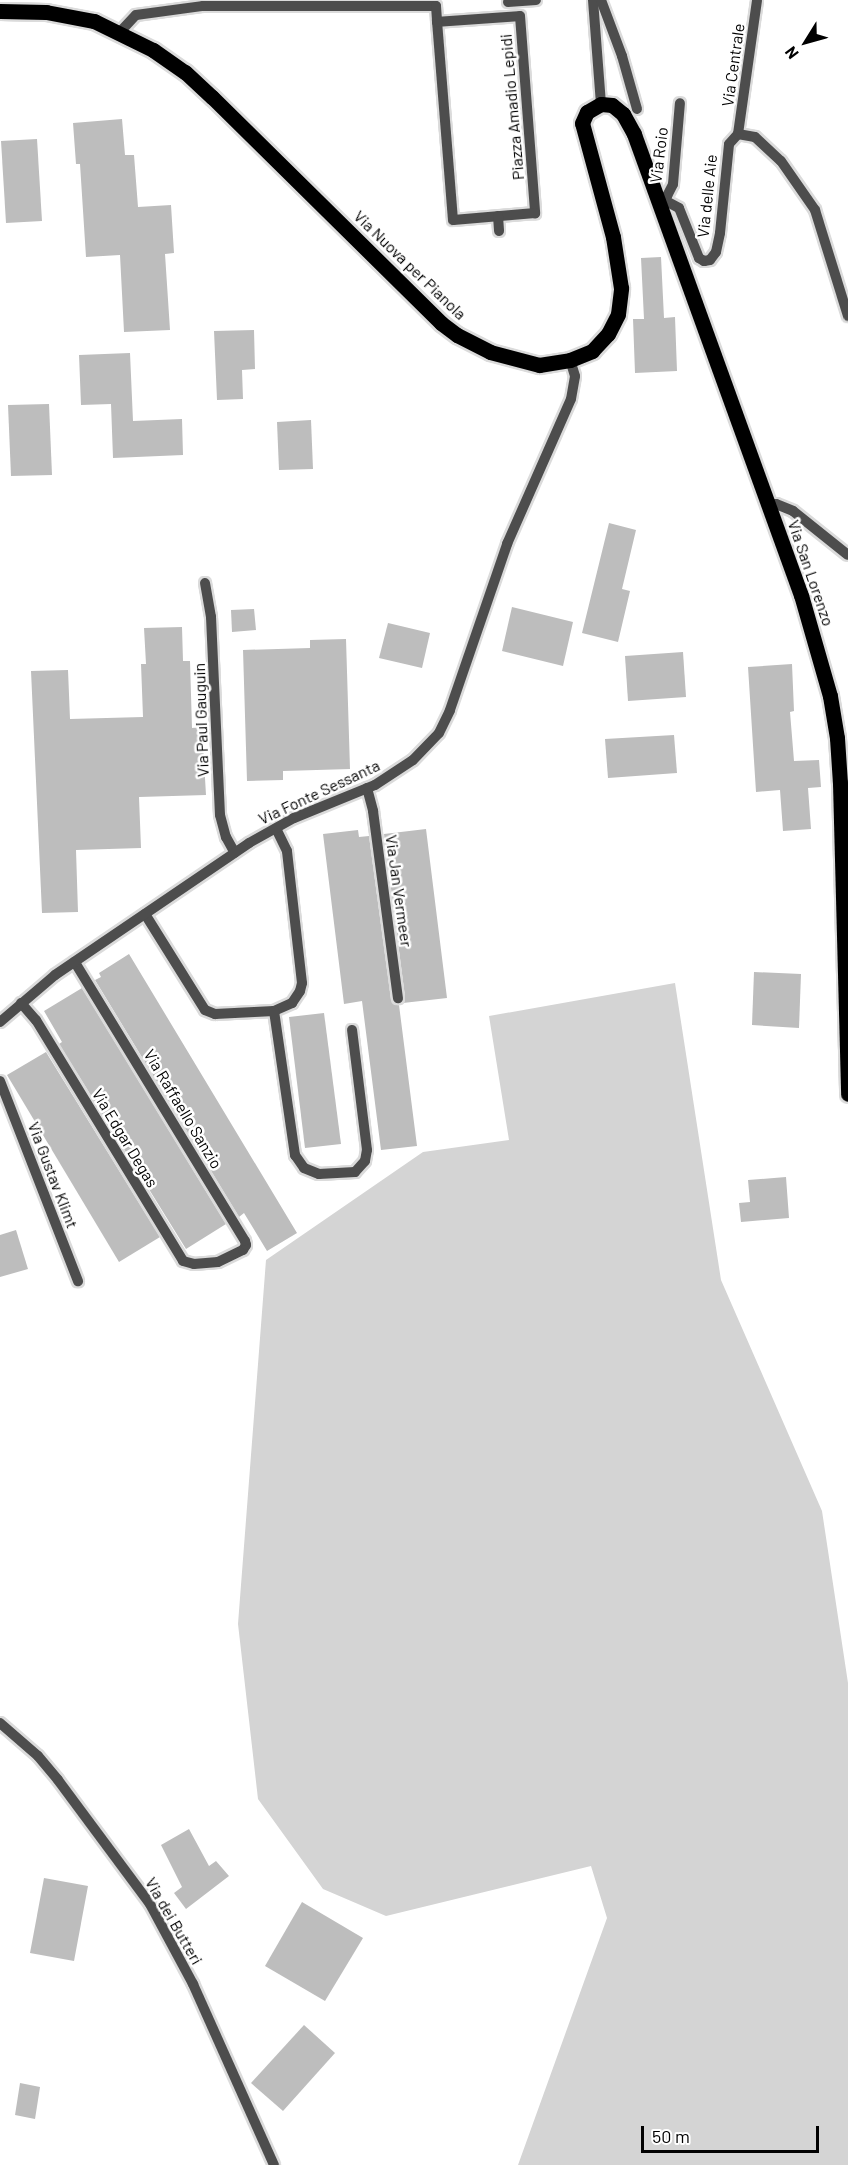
<!DOCTYPE html>
<html>
<head>
<meta charset="utf-8">
<style>
	body { margin:0 }
	#map { position:relative; width:848px; height:2165px; overflow:hidden; background:#fff; font-family:Barlow,sans-serif }
	div>[style] { position:absolute }
	.green>* { inset:0; background:#d4d4d4 }
	.building>* { inset:0; background:#bdbdbd }
	.roads { filter:drop-shadow(2px 0 #dbdbdb) drop-shadow(-2px 0 #dbdbdb) drop-shadow(0 2px #dbdbdb) drop-shadow(0 -2px #dbdbdb) }
	.minor>* { height:10px; margin:-5px; padding:0 5px; transform-origin:5px; border-radius:5px; background:#4d4d4d }
	.major>* { height:15px; margin:-7.5px; padding:0 7.5px; transform-origin:7.5px; border-radius:7.5px; background:#000 }
	span { translate:-50% -50%; white-space:nowrap; text-align:center; line-height:1.15; -webkit-text-stroke:5px #fff; paint-order:stroke }
	.street-label { font-size:16px; color:#000 }
	.north { position:absolute; left:776px; top:12px; width:60px; height:60px; -webkit-text-stroke:4px #fff; paint-order:stroke; rotate:233deg; font-size:16px; font-weight:700; line-height:24px; text-align:center; color:#000 }
	.north::after { content:''; display:block; margin:auto; width:21px; height:27px; background:#000; clip-path:polygon(50% 0,100% 100%,50% 72%,0 100%) }
	.scale { position:absolute; left:641px; top:2126px; width:178px; height:27px; box-sizing:border-box; border:3px solid #000; border-top:0; padding-left:8px; font-size:18px; line-height:21px; white-space:nowrap; color:#000; -webkit-text-stroke:4px #fff; paint-order:stroke }
</style>
</head>
<body>
<div id="map">
	<div class="green">
		<div style="clip-path:polygon(675px 983px,721px 1280px,822px 1511px,848px 1683px,848px 2165px,518px 2165px,607px 1918px,591px 1866px,386px 1916px,323px 1889px,258px 1799px,238px 1624px,266px 1260px,423px 1152px,509px 1140px,489px 1016px)"></div>
	</div>
	<div class="building">
		<div style="clip-path:polygon(122px 119px,125px 155px,134px 155px,138px 207px,171px 205px,174px 253px,165px 254px,170px 330px,124px 332px,120px 255px,86px 257px,80px 164px,76px 164px,73px 123px)"></div>
		<div style="clip-path:polygon(37px 139px,42px 221px,6px 223px,1px 141px)"></div>
		<div style="clip-path:polygon(661px 257px,664px 318px,675px 317px,677px 371px,635px 373px,633px 319px,644px 319px,641px 258px)"></div>
		<div style="clip-path:polygon(254px 330px,255px 369px,242px 370px,243px 399px,217px 400px,214px 331px)"></div>
		<div style="clip-path:polygon(130px 353px,133px 421px,182px 419px,183px 455px,113px 458px,111px 404px,81px 405px,79px 355px)"></div>
		<div style="clip-path:polygon(49px 404px,52px 475px,11px 476px,8px 405px)"></div>
		<div style="clip-path:polygon(311px 420px,313px 469px,279px 470px,277px 422px)"></div>
		<div style="clip-path:polygon(609px 523px,636px 530px,622px 589px,630px 591px,618px 642px,582px 633px)"></div>
		<div style="clip-path:polygon(512px 607px,573px 622px,563px 666px,502px 651px)"></div>
		<div style="clip-path:polygon(254px 609px,256px 630px,232px 632px,231px 610px)"></div>
		<div style="clip-path:polygon(388px 623px,430px 633px,422px 668px,379px 658px)"></div>
		<div style="clip-path:polygon(182px 627px,183px 661px,190px 661px,192px 728px,202px 727px,206px 795px,139px 797px,141px 848px,76px 850px,78px 912px,42px 913px,31px 671px,68px 670px,70px 719px,143px 717px,141px 664px,146px 664px,144px 628px)"></div>
		<div style="clip-path:polygon(346px 639px,350px 769px,283px 771px,283px 780px,247px 781px,243px 650px,310px 648px,310px 640px)"></div>
		<div style="clip-path:polygon(683px 652px,686px 697px,628px 701px,625px 656px)"></div>
		<div style="clip-path:polygon(792px 664px,794px 711px,790px 712px,794px 761px,819px 760px,821px 787px,808px 788px,811px 829px,783px 831px,780px 790px,756px 792px,748px 667px)"></div>
		<div style="clip-path:polygon(674px 735px,677px 773px,608px 778px,605px 739px)"></div>
		<div style="clip-path:polygon(426px 829px,447px 998px,403px 1003px,405px 997px,384px 834px)"></div>
		<div style="clip-path:polygon(358px 830px,359px 837px,369px 836px,391px 999px,399px 1005px,417px 1146px,381px 1150px,362px 1001px,344px 1004px,323px 834px)"></div>
		<div style="clip-path:polygon(129px 954px,297px 1233px,267px 1251px,244px 1213px,239px 1217px,95px 980px,101px 977px,99px 973px)"></div>
		<div style="clip-path:polygon(754px 972px,801px 974px,799px 1028px,752px 1025px)"></div>
		<div style="clip-path:polygon(82px 988px,226px 1224px,186px 1249px,59px 1044px,62px 1042px,44px 1011px)"></div>
		<div style="clip-path:polygon(324px 1013px,341px 1144px,305px 1148px,289px 1017px)"></div>
		<div style="clip-path:polygon(46px 1052px,160px 1237px,119px 1262px,7px 1075px)"></div>
		<div style="clip-path:polygon(786px 1177px,789px 1218px,741px 1222px,739px 1203px,750px 1202px,748px 1180px)"></div>
		<div style="clip-path:polygon(16px 1230px,28px 1269px,0 1277px,0 1235px)"></div>
		<div style="clip-path:polygon(189px 1829px,209px 1866px,216px 1861px,229px 1876px,186px 1909px,174px 1893px,182px 1887px,161px 1845px)"></div>
		<div style="clip-path:polygon(44px 1878px,88px 1886px,74px 1961px,30px 1953px)"></div>
		<div style="clip-path:polygon(302px 1902px,363px 1938px,325px 2001px,265px 1966px)"></div>
		<div style="clip-path:polygon(304px 2025px,335px 2053px,283px 2111px,251px 2083px)"></div>
		<div style="clip-path:polygon(20px 2083px,40px 2087px,35px 2119px,15px 2115px)"></div>
	</div>
	<div class="roads">
		<div class="minor">
			<div style="left:593px;top:0;width:104px;rotate:85.6deg"></div>
			<div style="left:601px;top:0;width:60px;rotate:69.4deg"></div>
			<div style="left:622px;top:56px;width:55px;rotate:74.2deg"></div>
			<div style="left:508px;top:2px;width:28px;rotate:-4deg"></div>
			<div style="left:520px;top:16px;width:198px;rotate:85.6deg"></div>
			<div style="left:535px;top:213px;width:82px;rotate:175.1deg"></div>
			<div style="left:453px;top:220px;width:199px;rotate:-94.6deg"></div>
			<div style="left:437px;top:22px;width:83px;rotate:-4.1deg"></div>
			<div style="left:120px;top:32px;width:23px;rotate:-47deg"></div>
			<div style="left:136px;top:15px;width:68px;rotate:-7.7deg"></div>
			<div style="left:203px;top:6px;width:233px"></div>
			<div style="left:436px;top:6px;width:16px;rotate:86deg"></div>
			<div style="left:738px;top:134px;width:135px;rotate:-81.9deg"></div>
			<div style="left:664px;top:200px;width:17px;rotate:28deg"></div>
			<div style="left:679px;top:208px;width:54px;rotate:68.2deg"></div>
			<div style="left:699px;top:258px;width:6px;rotate:31deg"></div>
			<div style="left:704px;top:261px;width:6px;rotate:-9deg"></div>
			<div style="left:710px;top:260px;width:10px;rotate:-53deg"></div>
			<div style="left:716px;top:252px;width:19px;rotate:-78deg"></div>
			<div style="left:720px;top:233px;width:89px;rotate:-84.2deg"></div>
			<div style="left:729px;top:144px;width:13px;rotate:-48deg"></div>
			<div style="left:738px;top:134px;width:17px;rotate:10deg"></div>
			<div style="left:755px;top:137px;width:35px;rotate:43deg"></div>
			<div style="left:781px;top:161px;width:60px;rotate:55.2deg"></div>
			<div style="left:815px;top:210px;width:111px;rotate:72.7deg"></div>
			<div style="left:660px;top:201px;width:9px;rotate:-36deg"></div>
			<div style="left:667px;top:196px;width:13px;rotate:-63deg"></div>
			<div style="left:673px;top:184px;width:81px;rotate:-85.1deg"></div>
			<div style="left:498px;top:216px;width:15px;rotate:86deg"></div>
			<div style="left:769px;top:505px;width:7px;rotate:-8deg"></div>
			<div style="left:776px;top:504px;width:18px;rotate:22deg"></div>
			<div style="left:793px;top:511px;width:70px;rotate:38.7deg"></div>
			<div style="left:205px;top:583px;width:35px;rotate:80deg"></div>
			<div style="left:211px;top:617px;width:198px;rotate:87.4deg"></div>
			<div style="left:220px;top:815px;width:23px;rotate:75deg"></div>
			<div style="left:226px;top:837px;width:18px;rotate:61deg"></div>
			<div style="left:367px;top:788px;width:24px;rotate:75deg"></div>
			<div style="left:373px;top:811px;width:189px;rotate:82.4deg"></div>
			<div style="left:145px;top:914px;width:113px;rotate:58deg"></div>
			<div style="left:205px;top:1010px;width:11px;rotate:22deg"></div>
			<div style="left:215px;top:1014px;width:59px;rotate:-2.9deg"></div>
			<div style="left:274px;top:1011px;width:20px;rotate:-24deg"></div>
			<div style="left:292px;top:1003px;width:14px;rotate:-56deg"></div>
			<div style="left:300px;top:991px;width:8px;rotate:-76deg"></div>
			<div style="left:302px;top:983px;width:133px;rotate:-96.5deg"></div>
			<div style="left:287px;top:851px;width:25px;rotate:-116deg"></div>
			<div style="left:21px;top:1003px;width:23px;rotate:49deg"></div>
			<div style="left:36px;top:1020px;width:282px;rotate:58.6deg"></div>
			<div style="left:183px;top:1261px;width:11px;rotate:15deg"></div>
			<div style="left:194px;top:1264px;width:24px;rotate:-5deg"></div>
			<div style="left:218px;top:1262px;width:28px;rotate:-26deg"></div>
			<div style="left:243px;top:1250px;width:6px;rotate:-59deg"></div>
			<div style="left:246px;top:1245px;width:4px;rotate:-104deg"></div>
			<div style="left:245px;top:1241px;width:327px;rotate:-121.4deg"></div>
			<div style="left:274px;top:1011px;width:146px;rotate:81.7deg"></div>
			<div style="left:295px;top:1155px;width:16px;rotate:55deg"></div>
			<div style="left:304px;top:1168px;width:16px;rotate:22deg"></div>
			<div style="left:319px;top:1174px;width:36px;rotate:-3deg"></div>
			<div style="left:355px;top:1172px;width:15px;rotate:-48deg"></div>
			<div style="left:365px;top:1161px;width:11px;rotate:-80deg"></div>
			<div style="left:367px;top:1150px;width:121px;rotate:-97.1deg"></div>
			<div style="left:0;top:1022px;width:72px;rotate:-40.5deg"></div>
			<div style="left:55px;top:975px;width:235px;rotate:-34.2deg"></div>
			<div style="left:249px;top:843px;width:51px;rotate:-29.1deg"></div>
			<div style="left:294px;top:818px;width:87px;rotate:-22.2deg"></div>
			<div style="left:375px;top:785px;width:45px;rotate:-33.3deg"></div>
			<div style="left:413px;top:760px;width:37px;rotate:-46deg"></div>
			<div style="left:439px;top:733px;width:25px;rotate:-64deg"></div>
			<div style="left:450px;top:710px;width:176px;rotate:-71deg"></div>
			<div style="left:507px;top:544px;width:158px;rotate:-66.2deg"></div>
			<div style="left:571px;top:399px;width:23px;rotate:-80deg"></div>
			<div style="left:575px;top:376px;width:17px;rotate:-107deg"></div>
			<div style="left:0;top:1081px;width:215px;rotate:68.7deg"></div>
			<div style="left:0;top:1723px;width:50px;rotate:41deg"></div>
			<div style="left:38px;top:1756px;width:31px;rotate:50deg"></div>
			<div style="left:58px;top:1780px;width:154px;rotate:53.4deg"></div>
			<div style="left:150px;top:1904px;width:91px;rotate:61.7deg"></div>
			<div style="left:193px;top:1984px;width:198px;rotate:65.9deg"></div>
		</div>
		<div class="major">
			<div style="left:0;top:11px;width:46px;rotate:1.2deg"></div>
			<div style="left:46px;top:12px;width:49px;rotate:10.6deg"></div>
			<div style="left:94px;top:21px;width:66px;rotate:26.2deg"></div>
			<div style="left:153px;top:50px;width:39px;rotate:35deg"></div>
			<div style="left:185px;top:72px;width:37px;rotate:43deg"></div>
			<div style="left:212px;top:97px;width:322px;rotate:44.6deg"></div>
			<div style="left:441px;top:323px;width:20px;rotate:37deg"></div>
			<div style="left:457px;top:335px;width:37px;rotate:27deg"></div>
			<div style="left:490px;top:352px;width:51px;rotate:14.9deg"></div>
			<div style="left:539px;top:365px;width:31px;rotate:-9deg"></div>
			<div style="left:570px;top:360px;width:24px;rotate:-22deg"></div>
			<div style="left:592px;top:351px;width:23px;rotate:-47deg"></div>
			<div style="left:608px;top:334px;width:22px;rotate:-63deg"></div>
			<div style="left:618px;top:314px;width:26px;rotate:-83deg"></div>
			<div style="left:621px;top:288px;width:52px;rotate:-98.9deg"></div>
			<div style="left:613px;top:237px;width:118px;rotate:-105.2deg"></div>
			<div style="left:582px;top:123px;width:12px;rotate:-66deg"></div>
			<div style="left:587px;top:112px;width:16px;rotate:-30deg"></div>
			<div style="left:601px;top:104px;width:11px;rotate:5deg"></div>
			<div style="left:612px;top:105px;width:14px;rotate:39deg"></div>
			<div style="left:623px;top:114px;width:23px;rotate:61deg"></div>
			<div style="left:634px;top:134px;width:490px;rotate:70.1deg"></div>
			<div style="left:801px;top:595px;width:105px;rotate:74deg"></div>
			<div style="left:830px;top:696px;width:43px;rotate:80.5deg"></div>
			<div style="left:837px;top:738px;width:45px;rotate:86.2deg"></div>
			<div style="left:840px;top:783px;width:311px;rotate:88.5deg"></div>
		</div>
	</div>
	<div class="street-label">
		<span style="left:733px;top:65px;rotate:-82deg">Via Centrale</span>
		<span style="left:512px;top:107px;rotate:-95deg">Piazza Amadio Lepidi</span>
		<span style="left:659px;top:155px;rotate:-83deg">Via Roio</span>
		<span style="left:707px;top:196px;rotate:-84deg">Via delle Aie</span>
		<span style="left:410px;top:265px;rotate:44deg">Via Nuova per Pianola</span>
		<span style="left:811px;top:573px;rotate:71deg">Via San Lorenzo</span>
		<span style="left:201px;top:720px;rotate:-92deg">Via Paul Gauguin</span>
		<span style="left:319px;top:792px;rotate:-25deg">Via Fonte Sessanta</span>
		<span style="left:399px;top:891px;rotate:82deg">Via Jan Vermeer</span>
		<span style="left:183px;top:1109px;rotate:59deg">Via Raffaello Sanzio</span>
		<span style="left:125px;top:1138px;rotate:59deg">Via Edgar Degas</span>
		<span style="left:53px;top:1175px;rotate:69deg">Via Gustav Klimt</span>
		<span style="left:174px;top:1921px;rotate:60deg">Via dei Butteri</span>
	</div>
	<div class="north">N</div>
	<div class="scale">50 m</div>
</div>
</body>
</html>
